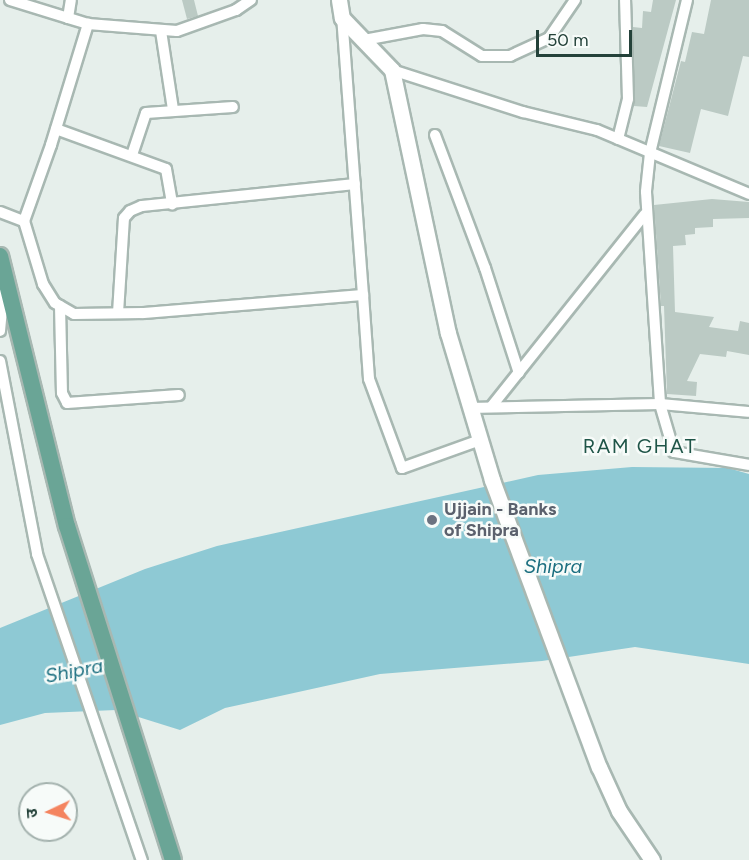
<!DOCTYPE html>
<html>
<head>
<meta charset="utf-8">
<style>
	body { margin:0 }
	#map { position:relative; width:749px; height:860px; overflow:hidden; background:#e6efeb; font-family:Figtree,"Noto Sans Devanagari",sans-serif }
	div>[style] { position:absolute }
	.water>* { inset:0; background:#8ec9d4 }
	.building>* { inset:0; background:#bbcac4 }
	.roads { filter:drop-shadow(2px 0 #a8b8b2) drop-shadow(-2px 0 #a8b8b2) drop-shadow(0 2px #a8b8b2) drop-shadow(0 -2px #a8b8b2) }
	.street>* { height:10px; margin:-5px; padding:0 5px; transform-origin:5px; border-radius:5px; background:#fff }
	.secondary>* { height:15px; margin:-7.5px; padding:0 7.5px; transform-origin:7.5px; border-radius:7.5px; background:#fff }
	.primary>* { height:16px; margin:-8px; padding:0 8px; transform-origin:8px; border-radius:8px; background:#6aa596 }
	.dots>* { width:16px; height:16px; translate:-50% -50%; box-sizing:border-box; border:3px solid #f7fbf9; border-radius:50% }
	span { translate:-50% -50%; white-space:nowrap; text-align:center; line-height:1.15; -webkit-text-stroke:5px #f7fbf9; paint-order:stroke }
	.worship-label { font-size:18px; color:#5b616d; font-weight:700 }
	.left { translate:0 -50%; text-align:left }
	.neighbourhood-label { font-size:20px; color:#1f5548; letter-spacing:1.5px }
	.water-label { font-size:20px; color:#1c6f80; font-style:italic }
	.north { position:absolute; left:18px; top:782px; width:60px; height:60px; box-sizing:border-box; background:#f7fbf9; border:2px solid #a3b1ad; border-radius:50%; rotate:266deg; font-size:16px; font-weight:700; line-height:24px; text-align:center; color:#24423a }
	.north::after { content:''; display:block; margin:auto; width:21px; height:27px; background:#f4845f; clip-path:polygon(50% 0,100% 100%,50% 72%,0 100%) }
	.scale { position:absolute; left:536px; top:30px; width:96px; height:27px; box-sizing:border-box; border:3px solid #24423a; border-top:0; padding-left:8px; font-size:18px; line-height:21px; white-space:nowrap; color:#24423a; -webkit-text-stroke:4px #f7fbf9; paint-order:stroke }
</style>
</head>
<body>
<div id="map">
	<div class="water">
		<div style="clip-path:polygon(632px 467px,728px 468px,749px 474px,749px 664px,635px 647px,542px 661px,380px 674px,225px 708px,180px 730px,116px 710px,45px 713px,0 725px,0 628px,145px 569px,217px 546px,538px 475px)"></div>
	</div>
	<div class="building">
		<div style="clip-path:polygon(182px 0,194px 0,198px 16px,187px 19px)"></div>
		<div style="clip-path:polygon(653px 0,676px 0,647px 107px,634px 106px,633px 27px,642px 28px,643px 11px,651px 12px)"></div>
		<div style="clip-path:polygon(711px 0,749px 0,749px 57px,743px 56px,728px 116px,701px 109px,690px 153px,659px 146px,681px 61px,685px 62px,692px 32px,704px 34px)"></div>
		<div style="clip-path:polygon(712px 199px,749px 202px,749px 218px,713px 219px,713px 227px,695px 228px,695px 234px,685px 235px,686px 245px,673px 246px,675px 312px,714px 317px,709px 327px,738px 331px,740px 321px,749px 323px,749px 355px,727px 351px,726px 357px,700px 354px,687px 381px,697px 382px,696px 396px,667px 394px,664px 306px,661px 306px,654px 205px)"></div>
	</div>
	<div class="roads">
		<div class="street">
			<div style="left:10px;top:0;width:61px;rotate:17.2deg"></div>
			<div style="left:687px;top:0;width:157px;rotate:103.6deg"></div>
			<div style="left:650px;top:153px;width:39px;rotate:96deg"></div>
			<div style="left:646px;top:192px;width:212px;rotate:86.2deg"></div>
			<div style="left:660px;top:404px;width:50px;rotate:73.7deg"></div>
			<div style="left:674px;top:452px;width:76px;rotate:9.8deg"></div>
			<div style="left:88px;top:24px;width:89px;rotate:4.5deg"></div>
			<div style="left:177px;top:31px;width:63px;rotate:-19.6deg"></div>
			<div style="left:236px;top:10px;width:18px;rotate:-34deg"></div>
			<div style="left:161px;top:31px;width:79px;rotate:81.3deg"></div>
			<div style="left:364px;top:40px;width:60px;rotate:-10.6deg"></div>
			<div style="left:423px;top:29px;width:19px;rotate:6deg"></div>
			<div style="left:442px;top:31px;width:47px;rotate:32deg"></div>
			<div style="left:482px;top:56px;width:28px"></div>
			<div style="left:510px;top:56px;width:43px;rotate:-24.8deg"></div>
			<div style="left:549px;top:38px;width:46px;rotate:-55.6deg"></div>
			<div style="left:392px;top:70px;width:138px;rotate:17.8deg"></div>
			<div style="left:523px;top:112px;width:76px;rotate:13.7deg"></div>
			<div style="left:597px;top:130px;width:165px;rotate:22.8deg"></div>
			<div style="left:56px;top:129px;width:117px;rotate:20deg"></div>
			<div style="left:166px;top:169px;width:36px;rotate:80deg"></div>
			<div style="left:435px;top:135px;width:142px;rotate:69.4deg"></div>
			<div style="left:485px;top:268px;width:110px;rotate:72.1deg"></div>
			<div style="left:618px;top:139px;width:41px;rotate:-76deg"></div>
			<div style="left:628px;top:99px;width:99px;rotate:-91.7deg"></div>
			<div style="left:132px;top:155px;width:44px;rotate:-71.6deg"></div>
			<div style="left:146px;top:113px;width:87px;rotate:-3.9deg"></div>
			<div style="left:0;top:212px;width:26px;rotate:21deg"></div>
			<div style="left:24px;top:221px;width:81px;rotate:-70.4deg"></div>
			<div style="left:51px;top:145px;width:127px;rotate:-73deg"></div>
			<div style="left:88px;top:24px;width:21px;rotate:-163deg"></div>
			<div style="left:68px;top:18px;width:18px;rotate:-81deg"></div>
			<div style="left:24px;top:221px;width:66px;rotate:73.2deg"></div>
			<div style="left:43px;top:284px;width:22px;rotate:58deg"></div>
			<div style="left:55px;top:303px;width:22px;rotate:30deg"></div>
			<div style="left:74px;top:314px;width:69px;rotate:-0.8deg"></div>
			<div style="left:143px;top:313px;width:221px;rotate:-4.7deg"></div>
			<div style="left:363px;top:295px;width:278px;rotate:-94.3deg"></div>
			<div style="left:363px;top:295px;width:84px;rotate:85.9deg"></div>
			<div style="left:369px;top:379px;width:95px;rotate:69.7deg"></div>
			<div style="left:402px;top:468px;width:83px;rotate:-19.7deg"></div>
			<div style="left:60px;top:306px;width:87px;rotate:88.7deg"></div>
			<div style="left:62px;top:393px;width:11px;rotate:63deg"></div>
			<div style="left:67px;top:403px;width:112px;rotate:-4.1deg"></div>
			<div style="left:118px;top:313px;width:95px;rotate:-86.4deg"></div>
			<div style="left:124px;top:218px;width:9px;rotate:-49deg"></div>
			<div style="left:130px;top:211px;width:13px;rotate:-23deg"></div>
			<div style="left:142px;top:206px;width:214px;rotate:-5.9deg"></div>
			<div style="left:0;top:331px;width:44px;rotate:-84.8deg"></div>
			<div style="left:0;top:361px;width:197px;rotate:79.1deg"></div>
			<div style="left:37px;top:554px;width:324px;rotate:71.1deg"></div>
			<div style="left:491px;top:407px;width:246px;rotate:-51.4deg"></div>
			<div style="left:469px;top:408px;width:191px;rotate:-1.2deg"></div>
			<div style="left:660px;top:404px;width:89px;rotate:5.1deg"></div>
		</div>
		<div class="secondary">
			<div style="left:339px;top:0;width:18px;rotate:81deg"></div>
			<div style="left:342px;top:18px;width:72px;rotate:46.1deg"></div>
			<div style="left:392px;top:70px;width:269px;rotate:78deg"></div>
			<div style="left:448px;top:333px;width:153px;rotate:73.3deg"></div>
			<div style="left:492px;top:480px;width:306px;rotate:69.6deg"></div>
			<div style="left:599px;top:767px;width:48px;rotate:65.6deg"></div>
			<div style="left:619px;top:811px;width:59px;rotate:56deg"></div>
		</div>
		<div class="primary">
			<div style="left:0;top:256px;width:278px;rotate:76.1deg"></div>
			<div style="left:67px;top:526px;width:350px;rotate:72.4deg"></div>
		</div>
	</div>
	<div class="dots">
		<div style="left:432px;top:520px;background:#6b7280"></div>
	</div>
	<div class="worship-label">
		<span class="left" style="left:444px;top:520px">Ujjain - Banks<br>of Shipra</span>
	</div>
	<div class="neighbourhood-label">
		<span style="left:640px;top:446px">RAM GHAT</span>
	</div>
	<div class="water-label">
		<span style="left:553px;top:566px">Shipra</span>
		<span style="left:74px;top:671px;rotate:-11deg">Shipra</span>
	</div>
	<div class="north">उ</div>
	<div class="scale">50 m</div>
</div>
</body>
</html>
